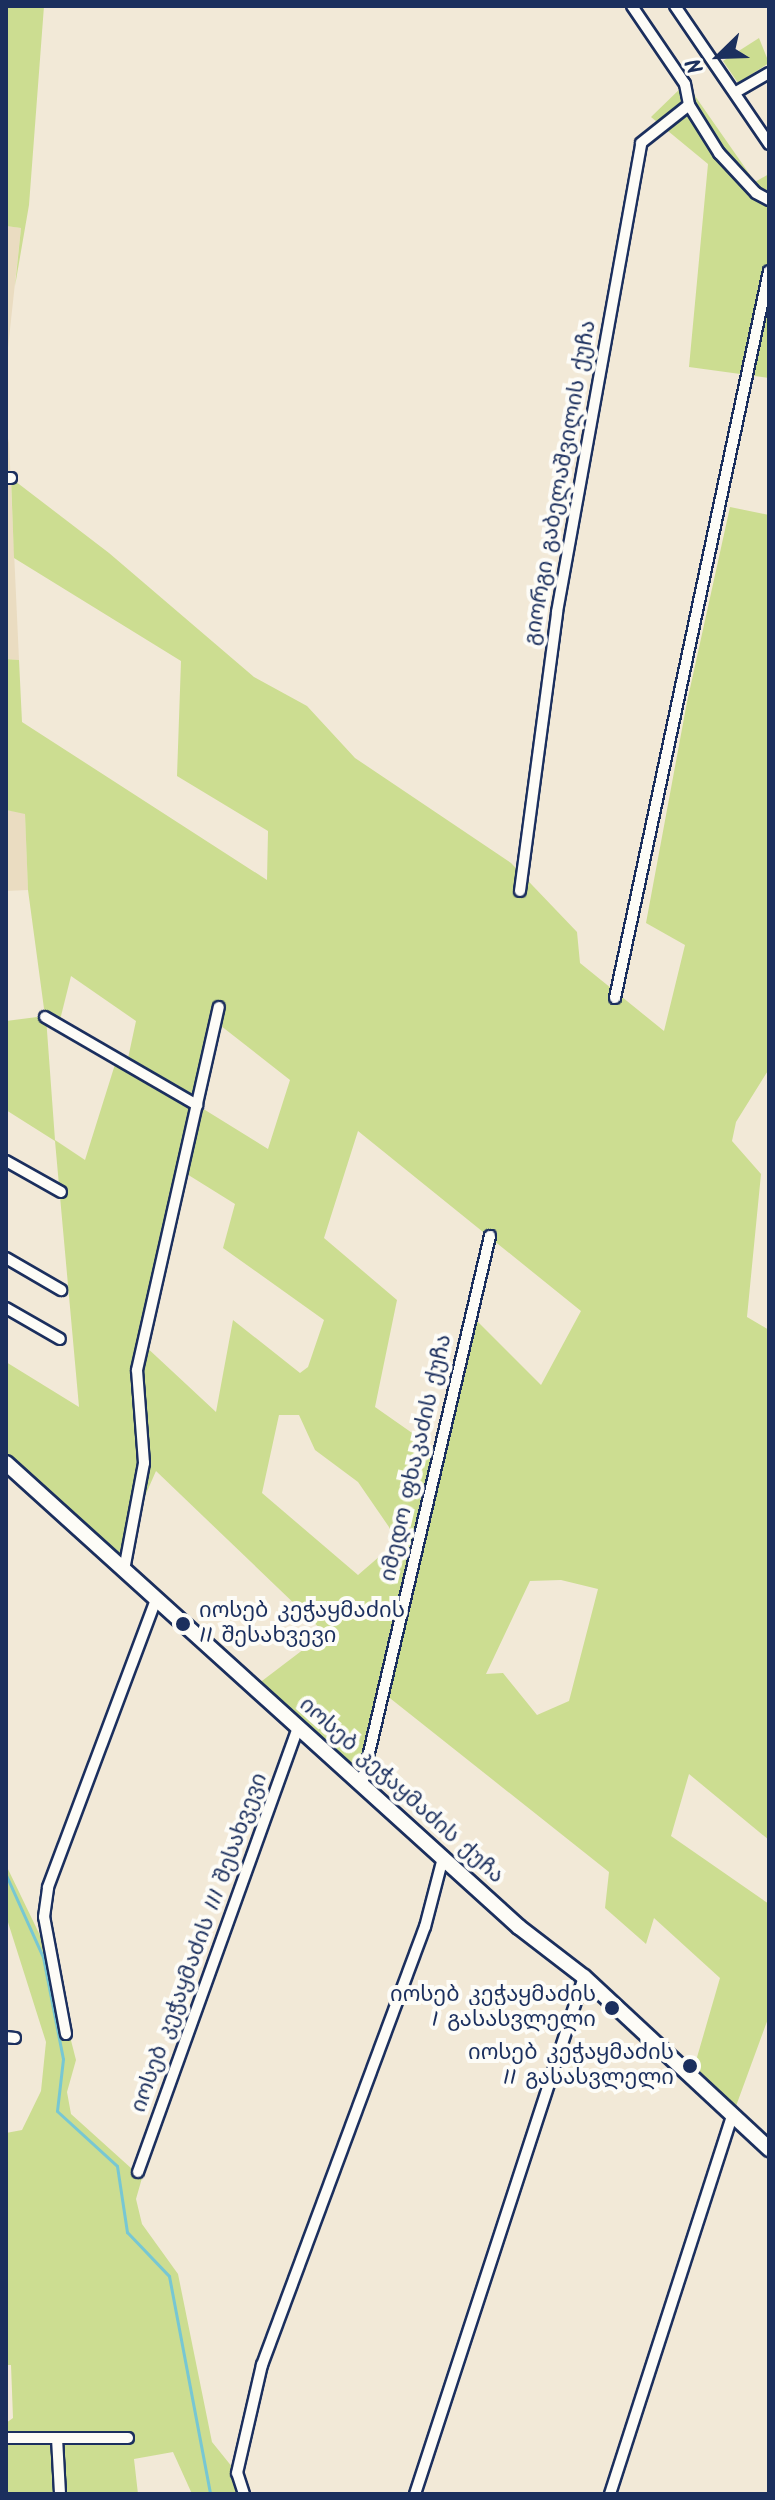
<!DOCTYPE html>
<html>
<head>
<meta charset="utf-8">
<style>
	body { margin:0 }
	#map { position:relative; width:775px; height:2500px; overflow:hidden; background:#f2e9d7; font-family:Kalam,"Noto Sans Georgian",sans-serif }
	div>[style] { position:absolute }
	.built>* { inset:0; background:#eadcc1 }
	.green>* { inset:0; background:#ccdd91 }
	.stream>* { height:3px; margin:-1.5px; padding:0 1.5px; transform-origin:1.5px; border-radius:1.5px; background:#77c7d3 }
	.roads { filter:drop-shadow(2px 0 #1b2f5e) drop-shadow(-2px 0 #1b2f5e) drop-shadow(0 2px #1b2f5e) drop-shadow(0 -2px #1b2f5e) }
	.street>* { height:10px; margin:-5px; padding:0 5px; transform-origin:5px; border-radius:5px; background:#fdfcf7 }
	.secondary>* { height:14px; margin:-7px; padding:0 7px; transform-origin:7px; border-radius:7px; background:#fdfcf7 }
	.dots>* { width:22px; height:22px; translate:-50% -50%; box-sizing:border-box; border:4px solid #fdfcf7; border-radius:50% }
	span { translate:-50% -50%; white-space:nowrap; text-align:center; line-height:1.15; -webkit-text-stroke:8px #fdfcf7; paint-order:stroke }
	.street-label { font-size:22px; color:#1b2f5e }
	.poi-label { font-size:22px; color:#1b2f5e }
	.left { translate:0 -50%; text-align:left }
	.right { translate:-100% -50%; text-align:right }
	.frame { position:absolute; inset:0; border:8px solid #1b2f5e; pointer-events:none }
	.north { position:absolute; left:679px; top:16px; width:80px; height:80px; -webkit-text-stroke:6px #fdfcf7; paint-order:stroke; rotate:247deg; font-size:22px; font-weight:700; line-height:32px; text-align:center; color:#1b2f5e }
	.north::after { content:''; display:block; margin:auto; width:28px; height:36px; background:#1b2f5e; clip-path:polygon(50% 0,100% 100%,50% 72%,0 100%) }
</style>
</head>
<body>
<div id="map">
	<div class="built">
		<div style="clip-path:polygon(6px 226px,21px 228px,6px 366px)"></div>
		<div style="clip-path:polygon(6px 429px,9px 443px,19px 660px,6px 659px)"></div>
		<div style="clip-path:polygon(6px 810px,25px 813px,28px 890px,6px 891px)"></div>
	</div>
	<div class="green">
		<div style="clip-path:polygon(6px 6px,44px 6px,29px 205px,15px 286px,21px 228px,6px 226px)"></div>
		<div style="clip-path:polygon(759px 38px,769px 63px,738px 83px,723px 61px)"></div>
		<div style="clip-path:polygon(686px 83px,755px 182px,769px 174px,769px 378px,689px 367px,708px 164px,651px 117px)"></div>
		<div style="clip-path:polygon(evenodd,11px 478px,109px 553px,254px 677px,307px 706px,355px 758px,511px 863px,577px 932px,580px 963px,664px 1031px,685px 945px,646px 923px,687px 702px,730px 507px,769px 515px,769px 1069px,736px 1122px,732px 1141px,761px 1174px,747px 1317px,769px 1330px,769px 1840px,689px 1774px,671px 1836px,769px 1904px,769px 2016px,732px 2117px,691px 2078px,720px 1978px,654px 1918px,646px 1944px,605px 1908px,609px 1872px,386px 1695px,362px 1783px,254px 1687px,325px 1633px,156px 1471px,116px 1562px,6px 1461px,6px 1362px,79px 1407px,55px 1141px,6px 1110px,6px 1021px,45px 1016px,28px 890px,25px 814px,6px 810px,6px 659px,19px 660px,22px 722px,267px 880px,268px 831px,177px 776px,181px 661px,14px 558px,11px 478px,71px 976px,136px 1021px,127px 1063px,117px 1058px,85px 1160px,55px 1140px,46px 1017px,59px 1024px,71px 976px,11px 478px,216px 1022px,290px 1080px,268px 1149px,197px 1105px,216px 1022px,11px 478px,358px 1131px,581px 1311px,541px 1385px,467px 1311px,435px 1449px,375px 1407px,397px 1300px,324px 1238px,358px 1131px,11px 478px,182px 1171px,235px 1204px,223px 1248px,324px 1320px,308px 1367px,300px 1373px,233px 1320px,216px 1412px,143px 1344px,182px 1171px,11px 478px,279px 1415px,299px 1415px,315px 1450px,358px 1482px,389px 1527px,400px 1554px,380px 1556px,358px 1575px,262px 1493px,279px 1415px,11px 478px,561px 1580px,598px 1589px,569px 1701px,537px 1715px,503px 1673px,486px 1674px,530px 1581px,561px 1580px)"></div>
		<div style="clip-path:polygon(6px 1865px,49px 1954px,76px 2060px,67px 2092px,71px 2114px,142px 2178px,136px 2199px,142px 2224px,178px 2274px,212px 2442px,237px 2473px,244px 2494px,192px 2494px,173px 2452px,134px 2459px,138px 2494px,6px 2494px,6px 2423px,13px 2418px,11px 2365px,6px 2365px,6px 2133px,22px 2130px,41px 2091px,46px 2042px,6px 1916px)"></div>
	</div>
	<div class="stream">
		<div style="left:6px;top:1875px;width:90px;rotate:65.7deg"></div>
		<div style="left:43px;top:1957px;width:104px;rotate:78.9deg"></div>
		<div style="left:63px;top:2059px;width:52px;rotate:96.6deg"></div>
		<div style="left:57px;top:2111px;width:81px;rotate:42.5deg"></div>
		<div style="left:117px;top:2166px;width:67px;rotate:81.4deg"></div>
		<div style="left:127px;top:2232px;width:61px;rotate:46.3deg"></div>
		<div style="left:169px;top:2276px;width:222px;rotate:79.3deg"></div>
	</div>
	<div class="roads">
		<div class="street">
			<div style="left:632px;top:6px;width:94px;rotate:55.8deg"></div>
			<div style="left:685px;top:84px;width:21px;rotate:79deg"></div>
			<div style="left:689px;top:105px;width:57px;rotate:58deg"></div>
			<div style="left:719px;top:153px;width:54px;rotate:47.2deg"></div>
			<div style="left:756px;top:193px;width:15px;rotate:28deg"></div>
			<div style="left:675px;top:6px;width:167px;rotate:55.7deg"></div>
			<div style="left:736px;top:92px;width:38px;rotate:-30deg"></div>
			<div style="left:6px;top:478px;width:5px"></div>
			<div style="left:520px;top:891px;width:281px;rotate:-82.4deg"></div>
			<div style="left:557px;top:612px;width:476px;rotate:-79.8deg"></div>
			<div style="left:641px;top:143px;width:61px;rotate:-38.4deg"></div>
			<div style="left:615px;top:998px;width:743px;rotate:-78.04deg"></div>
			<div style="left:45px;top:1017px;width:176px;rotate:30.1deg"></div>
			<div style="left:6px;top:1161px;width:63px;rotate:29.4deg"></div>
			<div style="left:6px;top:1258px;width:64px;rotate:30.2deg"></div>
			<div style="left:6px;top:1308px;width:62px;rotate:29.9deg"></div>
			<div style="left:124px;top:1570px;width:109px;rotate:-79.4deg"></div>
			<div style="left:144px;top:1463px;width:93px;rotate:-94.3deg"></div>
			<div style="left:137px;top:1370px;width:372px;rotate:-77.3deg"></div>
			<div style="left:362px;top:1783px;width:562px;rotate:-76.83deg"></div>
			<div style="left:66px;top:2034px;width:119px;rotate:-100.6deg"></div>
			<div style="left:44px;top:1917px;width:30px;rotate:-82deg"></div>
			<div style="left:48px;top:1887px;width:308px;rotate:-69.4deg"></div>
			<div style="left:6px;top:2037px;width:9px;rotate:6deg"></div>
			<div style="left:138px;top:2172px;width:473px;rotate:-70.2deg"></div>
			<div style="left:6px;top:2438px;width:122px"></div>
			<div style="left:57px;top:2438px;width:56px;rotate:86.9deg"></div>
			<div style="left:244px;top:2494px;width:22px;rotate:-108deg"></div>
			<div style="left:237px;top:2473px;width:111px;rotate:-77deg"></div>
			<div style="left:262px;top:2365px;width:467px;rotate:-69.6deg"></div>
			<div style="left:425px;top:1927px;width:71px;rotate:-75.4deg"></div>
			<div style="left:415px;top:2494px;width:544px;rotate:-71.9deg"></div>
			<div style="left:610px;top:2494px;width:396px;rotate:-72.1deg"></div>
		</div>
		<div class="secondary">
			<div style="left:6px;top:1463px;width:692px;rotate:42.13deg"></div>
			<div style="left:519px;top:1927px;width:82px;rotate:37.6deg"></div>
			<div style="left:584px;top:1977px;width:253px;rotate:42.9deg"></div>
		</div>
	</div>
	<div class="dots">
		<div style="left:183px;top:1624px;background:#1b2f5e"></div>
		<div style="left:612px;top:2008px;background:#1b2f5e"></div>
		<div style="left:690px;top:2066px;background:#1b2f5e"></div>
	</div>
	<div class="street-label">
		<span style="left:561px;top:483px;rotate:-80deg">გიორგი გაბელაშვილის ქუჩა</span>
		<span style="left:417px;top:1458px;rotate:-77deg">იმედო ფხაკაძის ქუჩა</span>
		<span style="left:401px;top:1791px;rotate:42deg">იოსებ კეჭაყმაძის ქუჩა</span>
		<span style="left:200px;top:1943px;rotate:-70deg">იოსებ კეჭაყმაძის III შესახვევი</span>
	</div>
	<div class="poi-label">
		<span class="left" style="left:199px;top:1624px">იოსებ კეჭაყმაძის<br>II შესახვევი</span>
		<span class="right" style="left:596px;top:2008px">იოსებ კეჭაყმაძის<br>I გასასვლელი</span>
		<span class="right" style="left:674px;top:2066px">იოსებ კეჭაყმაძის<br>II გასასვლელი</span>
	</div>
	<div class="frame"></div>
	<div class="north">N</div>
</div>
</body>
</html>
